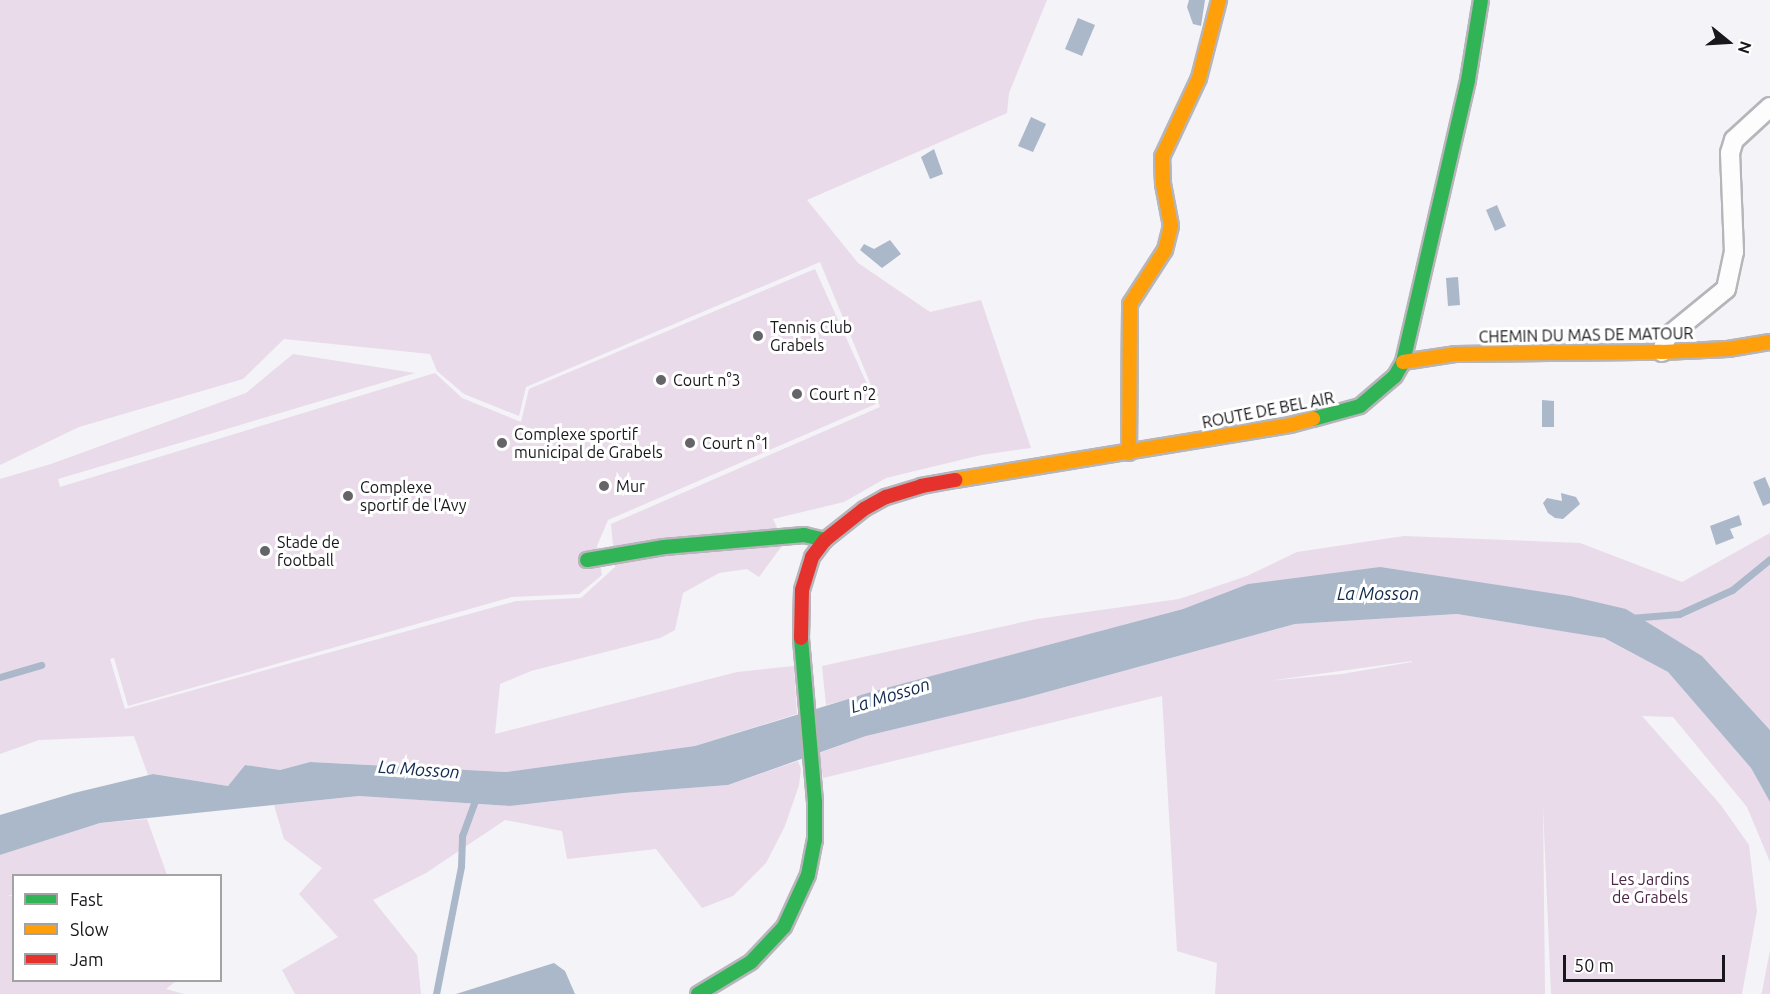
<!DOCTYPE html>
<html>
<head>
<meta charset="utf-8">
<style>
	body { margin:0 }
	#map { position:relative; width:1770px; height:994px; overflow:hidden; background:#f3f3f8; font-family:Ubuntu,sans-serif }
	div>[style] { position:absolute }
	.green>* { inset:0; background:#e9dbe9 }
	.water>* { inset:0; background:#abb8ca }
	.stream>* { height:7px; margin:-3.5px; padding:0 3.5px; transform-origin:3.5px; border-radius:3.5px; background:#abb8ca }
	.roads { filter:drop-shadow(2px 0 #b6b5ba) drop-shadow(-2px 0 #b6b5ba) drop-shadow(0 2px #b6b5ba) drop-shadow(0 -2px #b6b5ba) }
	.street>* { height:18px; margin:-9px; padding:0 9px; transform-origin:9px; border-radius:9px; background:#fdfdfe }
	.fast>* { height:14px; margin:-7px; padding:0 7px; transform-origin:7px; border-radius:7px; background:#30b455 }
	.slow>* { height:14px; margin:-7px; padding:0 7px; transform-origin:7px; border-radius:7px; background:#ff9f0a }
	.jam>* { height:14px; margin:-7px; padding:0 7px; transform-origin:7px; border-radius:7px; background:#e5322d }
	.dots>* { width:16px; height:16px; translate:-50% -50%; box-sizing:border-box; border:3px solid #fff; border-radius:50% }
	span { translate:-50% -50%; white-space:nowrap; text-align:center; line-height:1.15; -webkit-text-stroke:6px #fff; paint-order:stroke }
	.poi-label { font-size:16px; color:#18171b }
	.left { translate:0 -50%; text-align:left }
	.street-label { font-size:16px; color:#18171b }
	.park-label { font-size:16px; color:#4b2646 }
	.water-label { font-size:18px; color:#10294d; font-style:italic }
	.legend { position:absolute; left:12px; top:874px; width:210px; height:108px; box-sizing:border-box; background:#fff; border:2px solid #a3a2a4; margin:0; padding:8px 10px; list-style:none; font-size:18px; color:#18171b }
	.legend li { display:flex; align-items:center; gap:12px; height:30px }
	.legend b { width:30px; border:2px solid #a3a2a4 }
	.north { position:absolute; left:1698px; top:12px; width:60px; height:60px; -webkit-text-stroke:4px #fff; paint-order:stroke; rotate:108deg; font-size:16px; font-weight:700; line-height:24px; text-align:center; color:#18171b }
	.north::after { content:''; display:block; margin:auto; width:21px; height:27px; background:#18171b; clip-path:polygon(50% 0,100% 100%,50% 72%,0 100%) }
	.scale { position:absolute; left:1563px; top:955px; width:162px; height:27px; box-sizing:border-box; border:3px solid #18171b; border-top:0; padding-left:8px; font-size:18px; line-height:21px; white-space:nowrap; color:#18171b; -webkit-text-stroke:4px #fff; paint-order:stroke }
</style>
</head>
<body>
<div id="map">
	<div class="green">
		<div style="clip-path:polygon(0 0,1047px 0,1009px 93px,1007px 113px,807px 200px,858px 263px,930px 312px,981px 300px,1031px 448px,981px 455px,886px 478px,844px 502px,773px 519px,784px 543px,759px 577px,747px 569px,719px 573px,683px 593px,675px 630px,660px 638px,531px 671px,500px 684px,495px 734px,737px 672px,794px 666px,797px 714px,695px 746px,506px 772px,310px 762px,280px 770px,245px 765px,228px 786px,153px 774px,148px 775px,134px 736px,39px 740px,0 754px,0 479px,51px 464px,246px 393px,293px 354px,415px 373px,58px 479px,60px 487px,435px 373px,462px 398px,521px 422px,529px 389px,815px 269px,876px 404px,608px 520px,597px 546px,602px 575px,579px 594px,512px 597px,128px 706px,114px 658px,110px 659px,125px 709px,516px 601px,581px 598px,615px 567px,611px 524px,880px 407px,820px 262px,526px 387px,519px 416px,464px 394px,437px 371px,430px 354px,284px 339px,243px 379px,79px 427px,0 465px)"></div>
		<div style="clip-path:polygon(1770px 533px,1770px 730px,1702px 656px,1626px 609px,1248px 584px,1183px 609px,826px 705px,822px 666px,1037px 619px,1179px 599px,1247px 576px,1297px 552px,1404px 536px,1580px 543px,1682px 582px)"></div>
		<div style="clip-path:polygon(evenodd,1457px 614px,1601px 637px,1668px 672px,1751px 768px,1770px 802px,1770px 862px,1747px 807px,1673px 717px,1642px 716px,1720px 804px,1749px 845px,1757px 911px,1742px 994px,1551px 994px,1543px 806px,1545px 994px,1215px 994px,1217px 963px,1177px 951px,1162px 696px,823px 778px,819px 753px,866px 736px,1025px 698px,1295px 624px,1457px 614px,1412px 662px,1342px 674px,1268px 681px,1412px 661px,1412px 662px)"></div>
		<div style="clip-path:polygon(798px 761px,801px 769px,799px 785px,785px 826px,766px 863px,733px 896px,702px 908px,656px 849px,567px 859px,562px 831px,505px 820px,426px 873px,373px 900px,417px 955px,421px 994px,295px 994px,282px 970px,338px 937px,299px 894px,322px 868px,284px 839px,274px 805px,359px 796px,510px 806px,624px 793px,728px 785px)"></div>
		<div style="clip-path:polygon(147px 819px,167px 875px,14px 876px,13px 895px,6px 896px,13px 896px,14px 980px,176px 981px,166px 989px,184px 994px,0 994px,0 855px,100px 823px)"></div>
		<div style="clip-path:polygon(1770px 950px,1770px 994px,1761px 994px,1762px 992px)"></div>
	</div>
	<div class="water">
		<div style="clip-path:polygon(1189px 0,1205px 0,1201px 26px,1193px 24px,1187px 7px)"></div>
		<div style="clip-path:polygon(1078px 18px,1095px 25px,1082px 56px,1065px 49px)"></div>
		<div style="clip-path:polygon(1031px 117px,1046px 124px,1033px 152px,1018px 146px)"></div>
		<div style="clip-path:polygon(934px 149px,943px 174px,930px 179px,921px 157px)"></div>
		<div style="clip-path:polygon(1497px 205px,1506px 226px,1495px 231px,1486px 210px)"></div>
		<div style="clip-path:polygon(890px 240px,901px 254px,882px 268px,860px 250px,864px 244px,874px 249px)"></div>
		<div style="clip-path:polygon(1458px 277px,1460px 305px,1448px 306px,1446px 278px)"></div>
		<div style="clip-path:polygon(1542px 400px,1554px 401px,1554px 427px,1542px 427px)"></div>
		<div style="clip-path:polygon(1765px 477px,1770px 489px,1770px 503px,1763px 506px,1753px 482px)"></div>
		<div style="clip-path:polygon(1561px 493px,1576px 497px,1580px 504px,1563px 519px,1555px 518px,1548px 513px,1543px 503px,1547px 498px,1562px 501px)"></div>
		<div style="clip-path:polygon(1739px 515px,1742px 525px,1730px 529px,1734px 538px,1716px 545px,1710px 526px)"></div>
		<div style="clip-path:polygon(1380px 567px,1570px 596px,1626px 609px,1702px 656px,1770px 730px,1770px 802px,1751px 768px,1668px 672px,1604px 638px,1457px 614px,1295px 624px,1025px 698px,866px 736px,728px 785px,624px 793px,510px 806px,359px 796px,100px 823px,0 855px,0 815px,74px 793px,153px 774px,228px 786px,245px 765px,280px 770px,310px 762px,506px 772px,695px 746px,871px 692px,1183px 609px,1248px 584px)"></div>
		<div style="clip-path:polygon(554px 963px,565px 971px,575px 994px,456px 994px)"></div>
	</div>
	<div class="stream">
		<div style="left:1630px;top:618px;width:49px;rotate:-4.7deg"></div>
		<div style="left:1679px;top:614px;width:58px;rotate:-24.4deg"></div>
		<div style="left:1732px;top:590px;width:49px;rotate:-39.2deg"></div>
		<div style="left:0;top:677px;width:43px;rotate:-16.3deg"></div>
		<div style="left:436px;top:994px;width:130px;rotate:-78.9deg"></div>
		<div style="left:461px;top:866px;width:30px;rotate:-88deg"></div>
		<div style="left:462px;top:836px;width:44px;rotate:-69.9deg"></div>
	</div>
	<div class="roads">
		<div class="street">
			<div style="left:1662px;top:352px;width:15px;rotate:-74deg"></div>
			<div style="left:1666px;top:338px;width:77px;rotate:-39.2deg"></div>
			<div style="left:1726px;top:289px;width:38px;rotate:-78deg"></div>
			<div style="left:1734px;top:252px;width:99px;rotate:-92.3deg"></div>
			<div style="left:1730px;top:153px;width:14px;rotate:-73deg"></div>
			<div style="left:1734px;top:140px;width:49px;rotate:-42.5deg"></div>
		</div>
		<div class="fast">
			<div style="left:1313px;top:419px;width:49px;rotate:-15.5deg"></div>
			<div style="left:1360px;top:406px;width:46px;rotate:-40.6deg"></div>
			<div style="left:1395px;top:376px;width:16px;rotate:-60deg"></div>
			<div style="left:1403px;top:362px;width:289px;rotate:-77deg"></div>
			<div style="left:1468px;top:80px;width:81px;rotate:-80.8deg"></div>
			<div style="left:587px;top:560px;width:78px;rotate:-9.6deg"></div>
			<div style="left:664px;top:547px;width:141px;rotate:-4.9deg"></div>
			<div style="left:804px;top:535px;width:22px;rotate:13deg"></div>
			<div style="left:698px;top:994px;width:62px;rotate:-31.1deg"></div>
			<div style="left:751px;top:962px;width:48px;rotate:-46.7deg"></div>
			<div style="left:784px;top:927px;width:57px;rotate:-65.2deg"></div>
			<div style="left:808px;top:875px;width:36px;rotate:-79deg"></div>
			<div style="left:815px;top:840px;width:38px;rotate:-90deg"></div>
			<div style="left:815px;top:802px;width:165px;rotate:-94.9deg"></div>
		</div>
		<div class="slow">
			<div style="left:1403px;top:362px;width:54px;rotate:-8.6deg"></div>
			<div style="left:1456px;top:354px;width:206px;rotate:-0.6deg"></div>
			<div style="left:1662px;top:352px;width:66px;rotate:-2.6deg"></div>
			<div style="left:1728px;top:349px;width:43px;rotate:-9.5deg"></div>
			<div style="left:1129px;top:453px;width:149px;rotate:-89.6deg"></div>
			<div style="left:1130px;top:304px;width:64px;rotate:-57.1deg"></div>
			<div style="left:1165px;top:250px;width:25px;rotate:-76deg"></div>
			<div style="left:1171px;top:226px;width:43px;rotate:-100.8deg"></div>
			<div style="left:1163px;top:184px;width:27px;rotate:-92deg"></div>
			<div style="left:1162px;top:157px;width:87px;rotate:-64.9deg"></div>
			<div style="left:1199px;top:78px;width:81px;rotate:-75.6deg"></div>
			<div style="left:955px;top:480px;width:339px;rotate:-9.3deg"></div>
			<div style="left:1290px;top:425px;width:24px;rotate:-15deg"></div>
		</div>
		<div class="jam">
			<div style="left:801px;top:638px;width:48px;rotate:-88.8deg"></div>
			<div style="left:802px;top:590px;width:34px;rotate:-73deg"></div>
			<div style="left:812px;top:557px;width:21px;rotate:-53deg"></div>
			<div style="left:825px;top:540px;width:50px;rotate:-38.5deg"></div>
			<div style="left:864px;top:509px;width:25px;rotate:-29deg"></div>
			<div style="left:886px;top:497px;width:37px;rotate:-17deg"></div>
			<div style="left:921px;top:486px;width:35px;rotate:-10deg"></div>
		</div>
	</div>
	<div class="dots">
		<div style="left:758px;top:336px;background:#656468"></div>
		<div style="left:661px;top:380px;background:#656468"></div>
		<div style="left:797px;top:394px;background:#656468"></div>
		<div style="left:502px;top:443px;background:#656468"></div>
		<div style="left:690px;top:443px;background:#656468"></div>
		<div style="left:604px;top:486px;background:#656468"></div>
		<div style="left:348px;top:496px;background:#656468"></div>
		<div style="left:265px;top:551px;background:#656468"></div>
	</div>
	<div class="poi-label">
		<span class="left" style="left:770px;top:336px">Tennis Club<br>Grabels</span>
		<span class="left" style="left:673px;top:380px">Court n°3</span>
		<span class="left" style="left:809px;top:394px">Court n°2</span>
		<span class="left" style="left:514px;top:443px">Complexe sportif<br>municipal de Grabels</span>
		<span class="left" style="left:702px;top:443px">Court n°1</span>
		<span class="left" style="left:616px;top:486px">Mur</span>
		<span class="left" style="left:360px;top:496px">Complexe<br>sportif de l'Avy</span>
		<span class="left" style="left:277px;top:551px">Stade de<br>football</span>
	</div>
	<div class="street-label">
		<span style="left:1586px;top:335px;rotate:-1deg">CHEMIN DU MAS DE MATOUR</span>
		<span style="left:1268px;top:410px;rotate:-11deg">ROUTE DE BEL AIR</span>
	</div>
	<div class="park-label">
		<span style="left:1650px;top:888px">Les Jardins<br>de Grabels</span>
	</div>
	<div class="water-label">
		<span style="left:1378px;top:593px">La Mosson</span>
		<span style="left:890px;top:695px;rotate:-17deg">La Mosson</span>
		<span style="left:419px;top:769px;rotate:4deg">La Mosson</span>
	</div>
	<ul class="legend">
	<li><b style="height:8px;background:#30b455"></b>Fast</li>
	<li><b style="height:8px;background:#ff9f0a"></b>Slow</li>
	<li><b style="height:8px;background:#e5322d"></b>Jam</li>
	</ul>
	<div class="north">N</div>
	<div class="scale">50 m</div>
</div>
</body>
</html>
